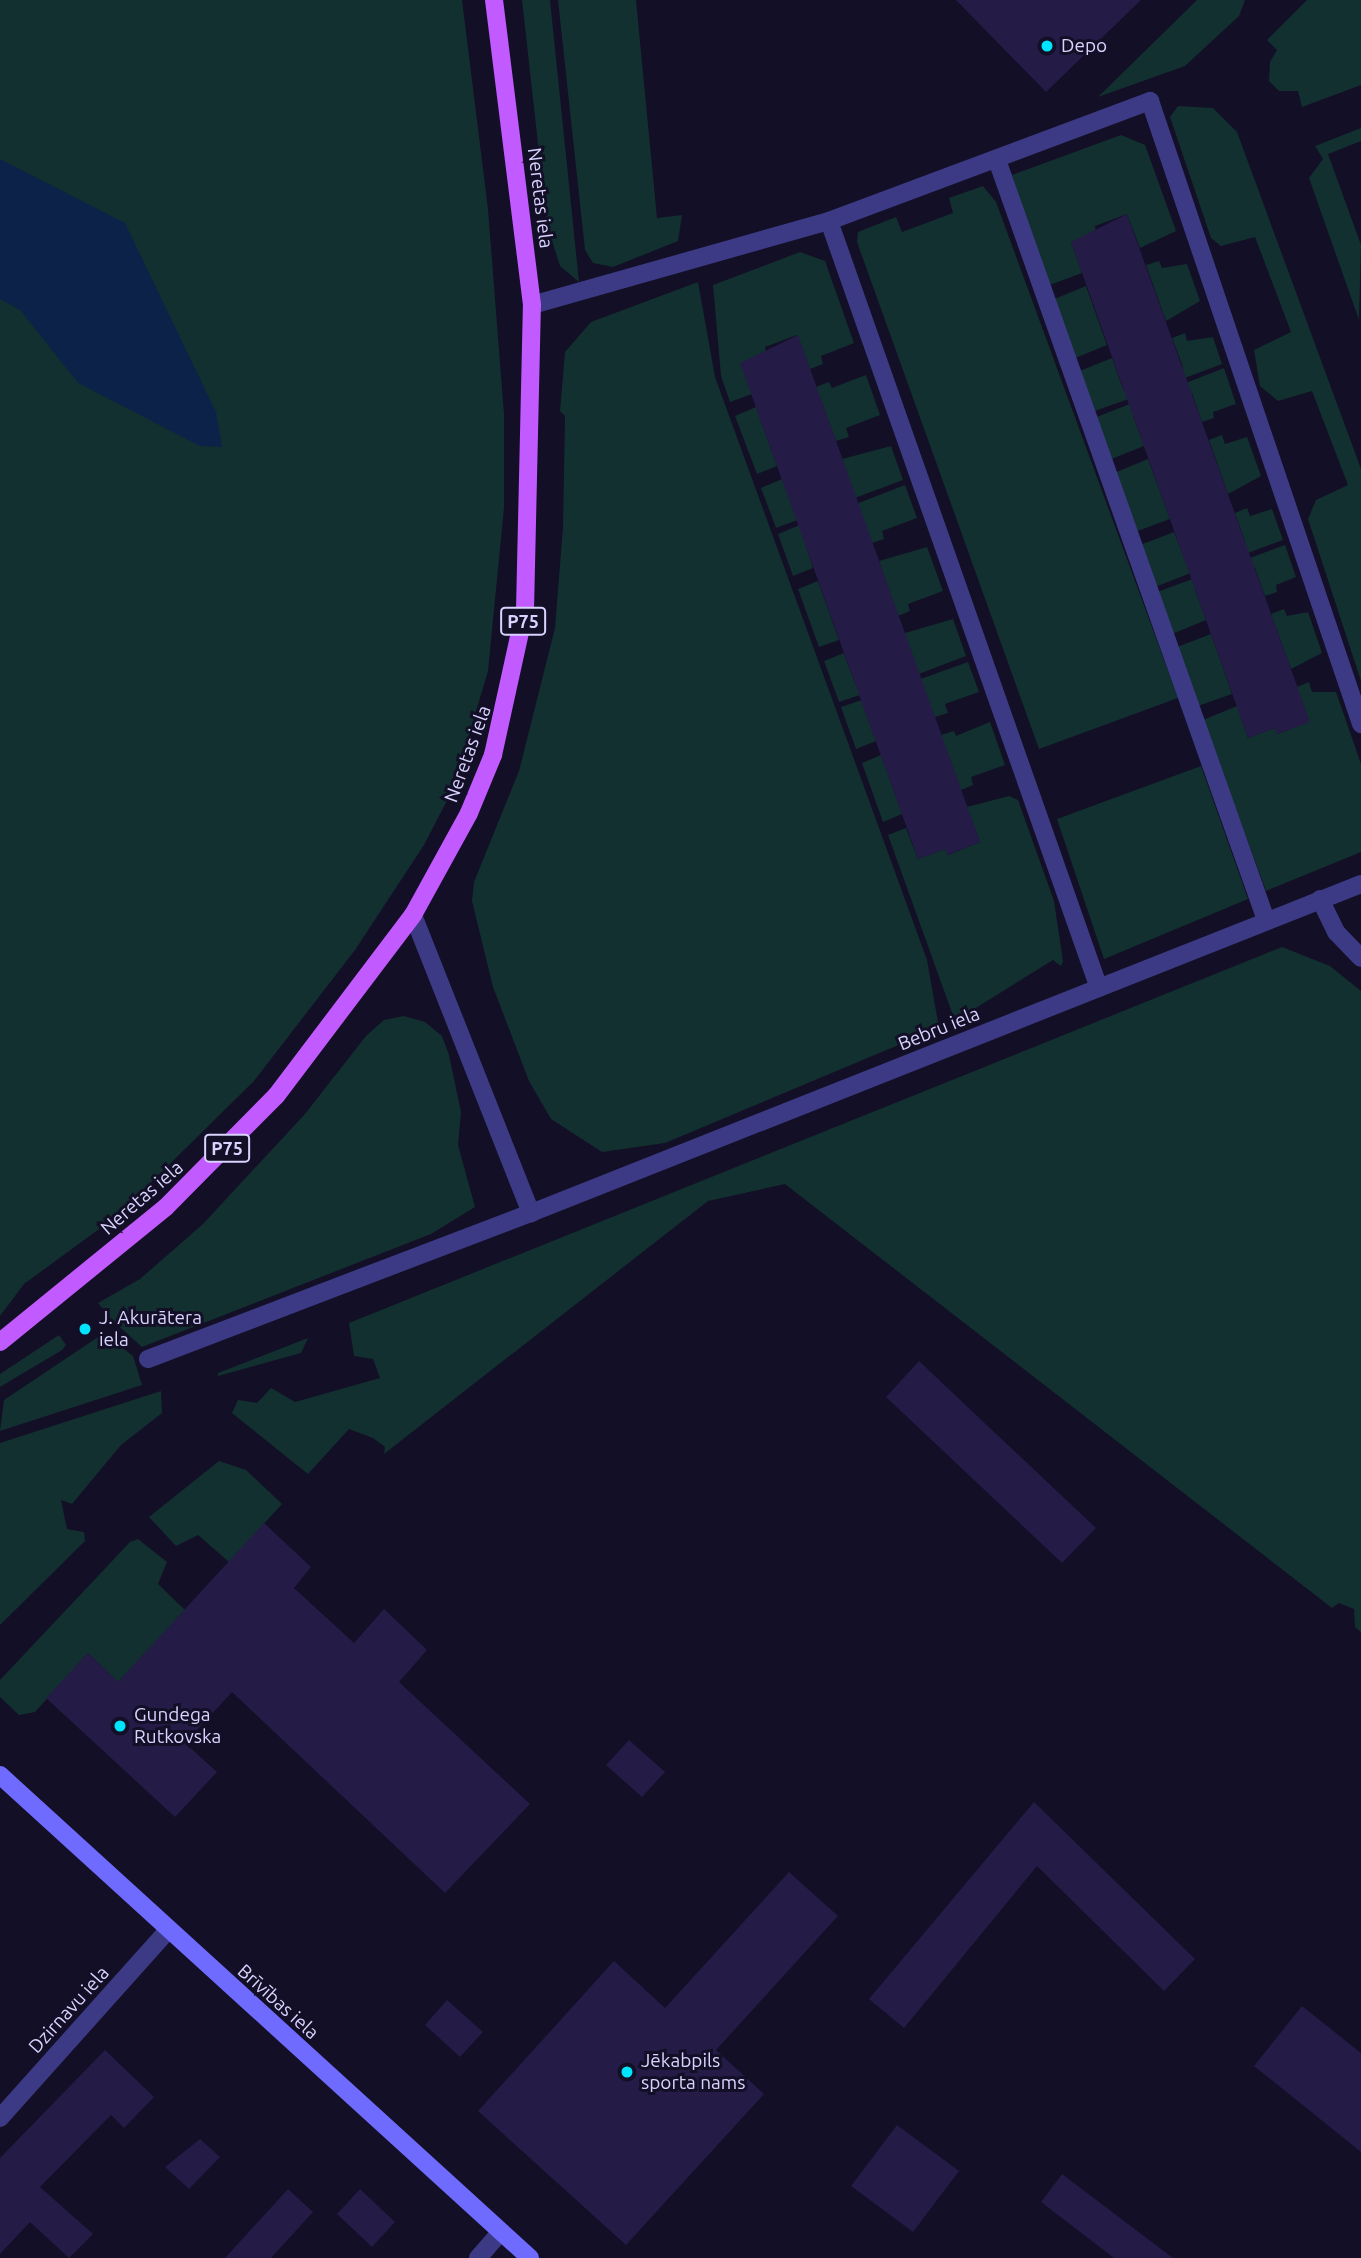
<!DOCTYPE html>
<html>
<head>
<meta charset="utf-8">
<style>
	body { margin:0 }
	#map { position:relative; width:1361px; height:2258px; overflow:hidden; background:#130f26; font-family:Ubuntu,sans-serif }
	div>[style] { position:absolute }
	.green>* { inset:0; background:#12302f }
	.water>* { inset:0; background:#0c2248 }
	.building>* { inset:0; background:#241b47 }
	.minor>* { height:18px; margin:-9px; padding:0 9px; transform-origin:9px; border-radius:9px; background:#3d3a85 }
	.tertiary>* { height:18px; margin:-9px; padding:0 9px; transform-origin:9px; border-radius:9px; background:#3d3a85 }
	.secondary>* { height:18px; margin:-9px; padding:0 9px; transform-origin:9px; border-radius:9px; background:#6f6bff }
	.primary>* { height:18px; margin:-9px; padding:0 9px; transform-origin:9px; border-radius:9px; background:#c25bff }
	.dots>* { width:19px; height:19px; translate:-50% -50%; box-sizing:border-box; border:4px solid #130f26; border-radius:50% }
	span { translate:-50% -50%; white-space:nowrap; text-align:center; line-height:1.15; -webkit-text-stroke:6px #130f26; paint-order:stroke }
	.shield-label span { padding:2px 5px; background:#130f26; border:2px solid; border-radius:5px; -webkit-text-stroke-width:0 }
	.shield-label { font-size:18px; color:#d9d4ff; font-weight:700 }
	.poi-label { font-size:19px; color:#d9d4ff }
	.left { translate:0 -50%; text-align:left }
	.street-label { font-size:19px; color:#d9d4ff }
</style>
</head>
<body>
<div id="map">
	<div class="green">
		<div style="clip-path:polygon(0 0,462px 0,488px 209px,504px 414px,504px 508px,488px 671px,453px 789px,424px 845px,355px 950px,254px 1081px,117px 1216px,24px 1284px,0 1316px)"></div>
		<div style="clip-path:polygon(522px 0,550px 0,579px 282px,560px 266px,547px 225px)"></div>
		<div style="clip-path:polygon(558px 0,636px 0,657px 218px,682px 215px,678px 241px,613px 267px,593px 263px,585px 250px)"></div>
		<div style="clip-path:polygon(1197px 0,1245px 0,1239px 16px,1185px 66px,1098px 97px)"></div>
		<div style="clip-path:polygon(1307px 0,1361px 0,1361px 85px,1302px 107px,1298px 91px,1279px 91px,1269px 81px,1270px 62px,1277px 50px,1267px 40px)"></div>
		<div style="clip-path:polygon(1178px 106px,1213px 108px,1237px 132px,1361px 469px,1361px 681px,1308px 519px,1316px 500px,1348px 485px,1312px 391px,1278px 401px,1260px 386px,1254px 350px,1291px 332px,1255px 237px,1221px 246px,1211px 238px,1170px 117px)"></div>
		<div style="clip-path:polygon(1361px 128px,1361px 141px,1328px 154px,1361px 245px,1359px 320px,1309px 178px,1323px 159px,1315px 146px)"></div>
		<div style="clip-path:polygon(1121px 135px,1145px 145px,1176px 231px,1140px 248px,1127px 214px,1095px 226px,1096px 232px,1071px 242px,1082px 273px,1047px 286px,1012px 175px)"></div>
		<div style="clip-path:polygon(983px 186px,996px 202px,1178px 698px,1039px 749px,857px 242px,858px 232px,896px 217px,902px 232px,953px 213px,949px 198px)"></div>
		<div style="clip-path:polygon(800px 252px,825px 261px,854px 343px,821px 356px,823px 364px,810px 369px,797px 335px,765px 347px,766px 353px,741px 363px,752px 394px,730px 402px,721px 376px,713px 285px)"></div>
		<div style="clip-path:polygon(1159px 261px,1162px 268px,1187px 264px,1200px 301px,1166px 321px,1146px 265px)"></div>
		<div style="clip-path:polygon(698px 282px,715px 377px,927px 960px,939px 1028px,665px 1143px,602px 1152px,551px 1119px,529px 1081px,493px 987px,472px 901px,474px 882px,519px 771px,555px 628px,563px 527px,565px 416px,560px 411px,565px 352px,591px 322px)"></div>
		<div style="clip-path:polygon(1086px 286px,1107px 345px,1073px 359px,1052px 300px)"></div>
		<div style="clip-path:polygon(1185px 333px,1187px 341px,1213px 337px,1222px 364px,1166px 385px,1163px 375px,1183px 367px,1172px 338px)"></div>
		<div style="clip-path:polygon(1112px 358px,1123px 389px,1134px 397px,1092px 412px,1077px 372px)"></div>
		<div style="clip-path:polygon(1224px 368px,1236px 404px,1213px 412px,1214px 418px,1202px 422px,1192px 393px,1172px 400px,1168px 390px)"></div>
		<div style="clip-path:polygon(866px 375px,880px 415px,846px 428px,849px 437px,836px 441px,816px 387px,829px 382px,832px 388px)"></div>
		<div style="clip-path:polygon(1135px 402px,1139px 413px,1133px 416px,1144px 446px,1109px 460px,1094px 418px)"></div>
		<div style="clip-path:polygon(756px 407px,777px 466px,757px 474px,735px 416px)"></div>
		<div style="clip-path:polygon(1222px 435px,1225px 444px,1247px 437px,1261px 476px,1228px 494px,1209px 440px)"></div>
		<div style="clip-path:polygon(891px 446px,903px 480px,836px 505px,842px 459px)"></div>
		<div style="clip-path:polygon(1148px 459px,1170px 519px,1135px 532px,1114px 473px)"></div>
		<div style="clip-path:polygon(782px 479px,803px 518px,776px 528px,761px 488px)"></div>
		<div style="clip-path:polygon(905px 485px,917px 518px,882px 531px,884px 539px,872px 543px,838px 511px)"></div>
		<div style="clip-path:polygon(1247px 508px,1250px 516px,1272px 509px,1283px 540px,1229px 560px,1245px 541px,1235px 513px)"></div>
		<div style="clip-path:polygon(805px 523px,803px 537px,813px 568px,793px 576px,778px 534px)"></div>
		<div style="clip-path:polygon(1174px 532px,1186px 563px,1196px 571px,1155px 587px,1140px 545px)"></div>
		<div style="clip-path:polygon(1285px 545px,1296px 577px,1276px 585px,1277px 592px,1265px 596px,1255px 568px,1231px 565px)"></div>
		<div style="clip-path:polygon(927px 547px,943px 591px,908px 604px,910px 611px,898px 616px,879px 561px)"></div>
		<div style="clip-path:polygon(1198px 577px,1195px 590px,1206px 620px,1172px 634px,1157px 592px)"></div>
		<div style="clip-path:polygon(818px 581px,839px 640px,819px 647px,798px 589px)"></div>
		<div style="clip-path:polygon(1284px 609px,1287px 616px,1308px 612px,1322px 653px,1291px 669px,1271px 614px)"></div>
		<div style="clip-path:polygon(953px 619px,966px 656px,900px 681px,905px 633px)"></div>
		<div style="clip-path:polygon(1211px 634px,1232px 694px,1198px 706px,1177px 647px)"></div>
		<div style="clip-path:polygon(844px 653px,855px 684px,866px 693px,839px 702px,824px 661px)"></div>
		<div style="clip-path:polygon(968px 662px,979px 692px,945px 704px,948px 713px,935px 717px,901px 686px)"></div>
		<div style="clip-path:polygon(1309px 682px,1312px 692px,1336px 692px,1361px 764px,1361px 852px,1266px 891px,1203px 720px,1237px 706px,1248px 738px,1275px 728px,1278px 734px,1309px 721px,1297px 687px)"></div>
		<div style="clip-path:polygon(868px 698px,865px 711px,876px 741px,856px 749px,841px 707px)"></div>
		<div style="clip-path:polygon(990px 722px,1005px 765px,971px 777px,973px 785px,961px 790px,941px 735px,954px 731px,956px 736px)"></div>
		<div style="clip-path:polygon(881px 755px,902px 814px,883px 822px,862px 763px)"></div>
		<div style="clip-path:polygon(1201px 766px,1248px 899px,1104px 959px,1057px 819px)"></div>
		<div style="clip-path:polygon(1009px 796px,1018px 800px,1054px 901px,1063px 961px,1061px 966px,1053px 960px,955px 1021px,888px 835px,906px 828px,918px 859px,945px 849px,948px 855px,980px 842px,967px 807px)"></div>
		<div style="clip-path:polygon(1282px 947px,1330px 966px,1361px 991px,1361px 1632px,1355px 1627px,1354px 1609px,1339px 1603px,1332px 1608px,785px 1184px,708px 1201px,384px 1454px,385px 1447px,373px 1438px,349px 1429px,308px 1474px,232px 1413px,238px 1400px,257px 1403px,271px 1388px,295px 1402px,380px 1378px,373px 1359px,354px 1356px,349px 1323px)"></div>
		<div style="clip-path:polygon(404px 1016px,425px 1022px,442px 1036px,449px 1055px,461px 1112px,458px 1145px,475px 1207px,431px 1234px,142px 1347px,114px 1322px,98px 1303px,140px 1279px,203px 1224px,305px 1114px,366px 1036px,384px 1020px)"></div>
		<div style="clip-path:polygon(104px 1333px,133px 1356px,142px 1385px,0 1431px,4px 1400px)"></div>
		<div style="clip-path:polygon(59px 1335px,66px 1345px,62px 1350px,0 1387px,0 1374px)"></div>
		<div style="clip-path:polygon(308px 1338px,301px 1353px,218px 1376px,218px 1373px)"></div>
		<div style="clip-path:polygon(161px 1391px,162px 1413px,121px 1445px,72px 1504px,61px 1500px,67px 1529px,84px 1532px,85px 1541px,0 1625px,0 1443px)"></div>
		<div style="clip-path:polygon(219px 1461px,246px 1470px,282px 1504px,229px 1562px,198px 1535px,176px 1546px,149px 1517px)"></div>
		<div style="clip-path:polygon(138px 1539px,167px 1562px,158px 1584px,185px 1610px,118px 1682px,88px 1653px,35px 1712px,19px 1715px,0 1697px,0 1680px,130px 1542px)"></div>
	</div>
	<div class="water">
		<div style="clip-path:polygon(0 159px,125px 223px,216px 412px,222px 447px,200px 446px,78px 383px,20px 310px,0 299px)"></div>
	</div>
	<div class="building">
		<div style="clip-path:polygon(956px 0,1141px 0,1046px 92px)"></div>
		<div style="clip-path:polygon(1127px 214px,1310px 722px,1277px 734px,1275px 728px,1248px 738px,1071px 242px)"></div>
		<div style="clip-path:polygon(798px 335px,980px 842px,947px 855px,945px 849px,918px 859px,740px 363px)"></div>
		<div style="clip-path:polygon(919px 1361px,1096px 1528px,1062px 1563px,886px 1397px)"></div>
		<div style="clip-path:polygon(264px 1523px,311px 1567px,294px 1588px,354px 1643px,384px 1609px,427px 1650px,399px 1682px,530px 1804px,445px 1893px,232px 1692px,185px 1743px,217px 1772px,175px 1817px,46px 1698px,88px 1653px,118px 1682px)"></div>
		<div style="clip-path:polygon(629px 1740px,665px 1772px,642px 1797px,606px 1765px)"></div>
		<div style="clip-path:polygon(1034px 1802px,1195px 1959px,1164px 1991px,1037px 1866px,904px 2028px,869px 1999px)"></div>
		<div style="clip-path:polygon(789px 1872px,838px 1916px,716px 2050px,764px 2094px,626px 2245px,478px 2111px,614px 1961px,665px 2008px)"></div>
		<div style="clip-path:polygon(447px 2000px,483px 2032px,460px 2057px,425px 2025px)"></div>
		<div style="clip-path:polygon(1302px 2006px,1361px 2053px,1361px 2152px,1254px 2066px)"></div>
		<div style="clip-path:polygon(105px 2050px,154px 2097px,124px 2128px,111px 2115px,40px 2187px,93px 2234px,69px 2258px,30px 2222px,0 2254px,0 2158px)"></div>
		<div style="clip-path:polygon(897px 2125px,959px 2171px,913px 2232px,851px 2186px)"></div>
		<div style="clip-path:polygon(200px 2139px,220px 2157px,189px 2189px,165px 2167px)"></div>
		<div style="clip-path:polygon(1062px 2174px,1173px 2258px,1114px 2258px,1041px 2202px)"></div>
		<div style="clip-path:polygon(288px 2189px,313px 2212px,271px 2258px,225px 2258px)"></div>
		<div style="clip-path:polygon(360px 2189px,395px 2222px,372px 2247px,337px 2214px)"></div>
	</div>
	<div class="minor">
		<div style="left:997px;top:160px;width:806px;rotate:70.51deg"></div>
		<div style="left:829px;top:221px;width:813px;rotate:70.61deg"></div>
		<div style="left:532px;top:305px;width:309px;rotate:-15.8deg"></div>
		<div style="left:829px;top:221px;width:343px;rotate:-20.5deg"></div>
		<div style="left:1150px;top:101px;width:658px;rotate:71.29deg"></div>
		<div style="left:1320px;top:899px;width:37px;rotate:64deg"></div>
		<div style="left:1336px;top:932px;width:36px;rotate:46deg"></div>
		<div style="left:148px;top:1359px;width:410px;rotate:-20.9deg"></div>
		<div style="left:0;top:2118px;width:252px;rotate:-48.2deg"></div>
		<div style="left:478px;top:2258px;width:33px;rotate:-49deg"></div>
	</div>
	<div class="tertiary">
		<div style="left:413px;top:915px;width:321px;rotate:68.4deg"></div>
		<div style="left:531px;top:1213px;width:893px;rotate:-21.62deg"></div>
	</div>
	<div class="secondary">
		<div style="left:0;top:1775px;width:717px;rotate:42.34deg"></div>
	</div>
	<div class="primary">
		<div style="left:0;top:1342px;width:214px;rotate:-39.1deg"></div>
		<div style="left:166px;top:1207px;width:156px;rotate:-45.3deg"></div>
		<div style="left:276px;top:1096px;width:227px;rotate:-52.9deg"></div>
		<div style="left:413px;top:915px;width:116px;rotate:-61.2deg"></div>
		<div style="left:469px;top:813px;width:63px;rotate:-67.5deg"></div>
		<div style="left:493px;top:755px;width:148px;rotate:-77.6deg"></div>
		<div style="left:525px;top:610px;width:305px;rotate:-88.7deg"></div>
		<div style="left:532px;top:305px;width:307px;rotate:-97.1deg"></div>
	</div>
	<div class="dots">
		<div style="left:1047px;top:46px;background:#00e5ff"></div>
		<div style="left:85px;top:1329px;background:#00e5ff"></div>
		<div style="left:120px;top:1726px;background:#00e5ff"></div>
		<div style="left:627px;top:2072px;background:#00e5ff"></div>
	</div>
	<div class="shield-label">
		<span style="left:523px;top:621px">P75</span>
		<span style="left:227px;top:1148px">P75</span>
	</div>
	<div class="poi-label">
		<span class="left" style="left:1061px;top:46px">Depo</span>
		<span class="left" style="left:99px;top:1329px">J. Akurātera<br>iela</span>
		<span class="left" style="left:134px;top:1726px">Gundega<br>Rutkovska</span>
		<span class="left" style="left:641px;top:2072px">Jēkabpils<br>sporta nams</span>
	</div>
	<div class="street-label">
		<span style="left:540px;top:198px;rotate:83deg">Neretas iela</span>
		<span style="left:468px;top:754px;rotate:-70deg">Neretas iela</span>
		<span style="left:939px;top:1029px;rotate:-22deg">Bebru iela</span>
		<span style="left:142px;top:1198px;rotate:-41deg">Neretas iela</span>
		<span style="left:278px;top:2002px;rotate:42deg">Brīvības iela</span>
		<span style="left:69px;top:2010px;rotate:-48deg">Dzirnavu iela</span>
	</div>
</div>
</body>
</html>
